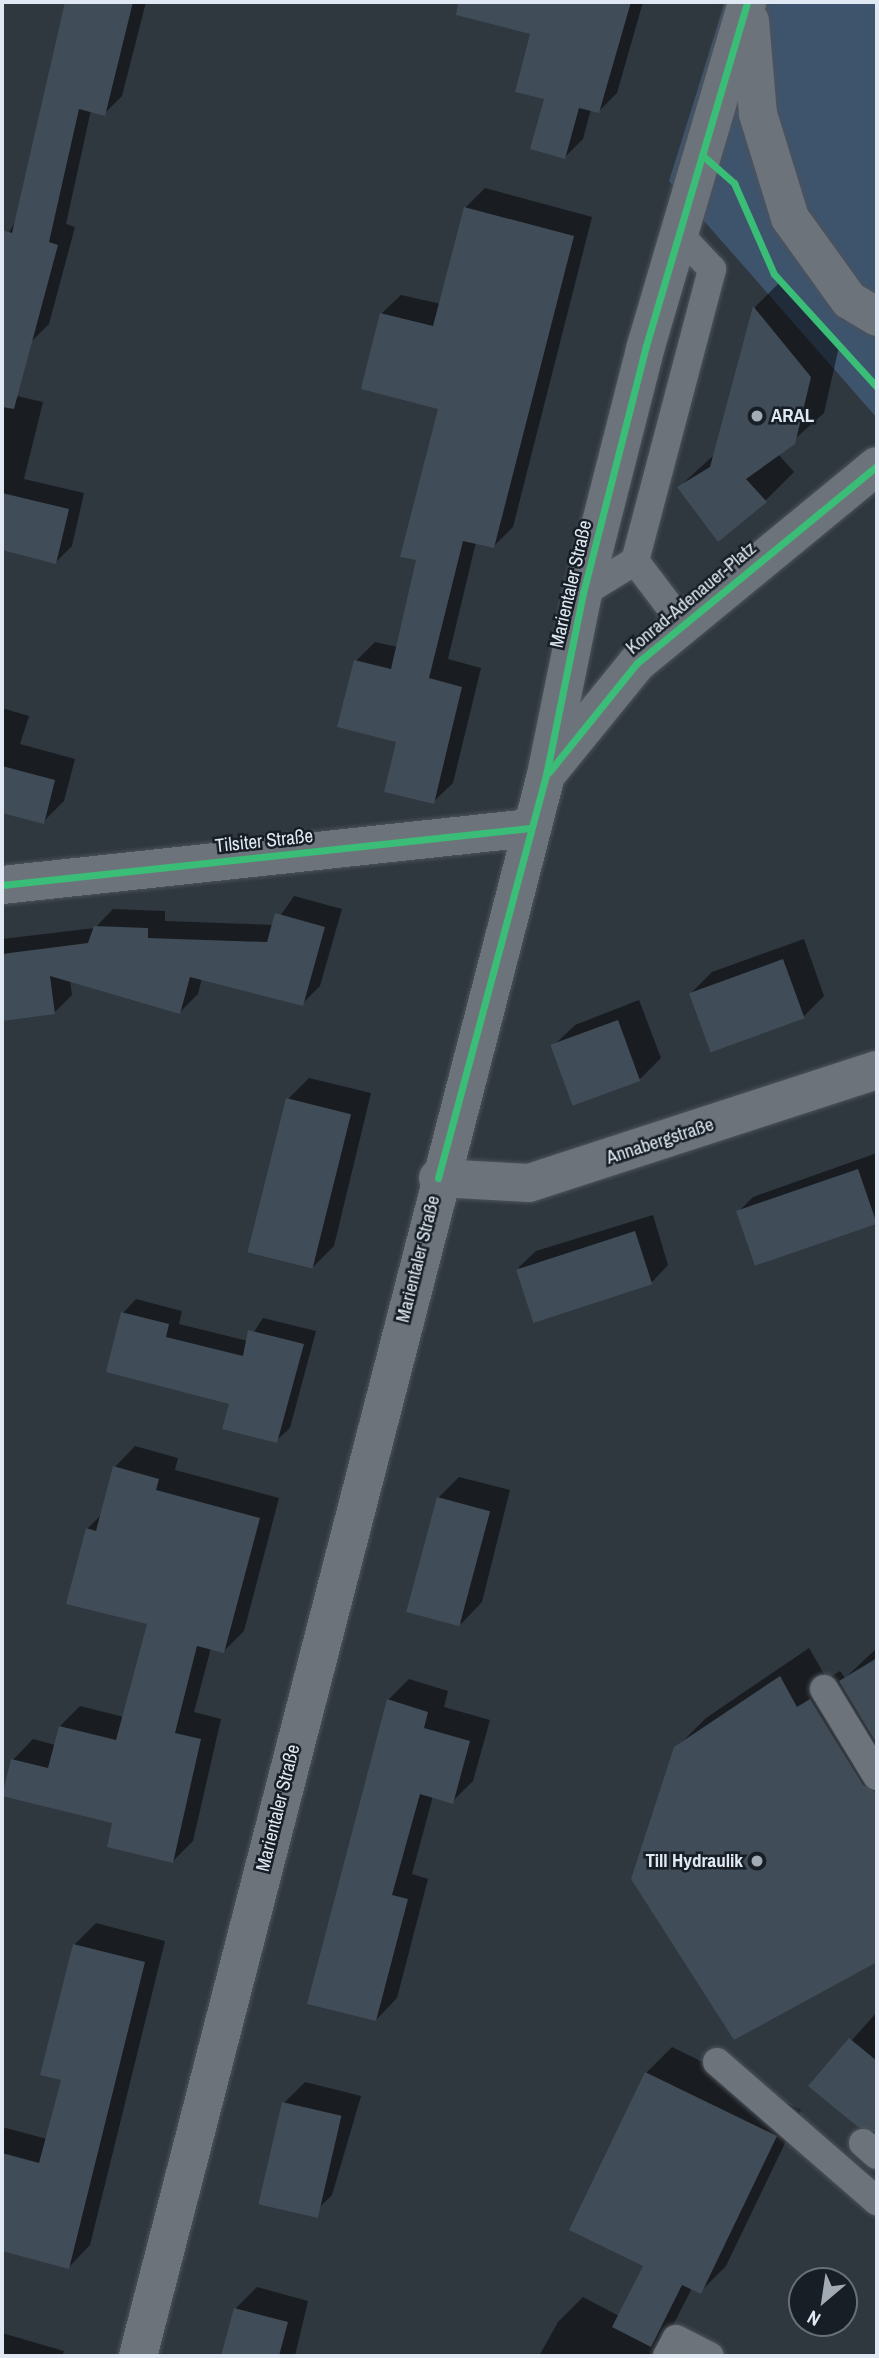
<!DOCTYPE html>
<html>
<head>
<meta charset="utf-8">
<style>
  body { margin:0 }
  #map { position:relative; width:879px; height:2358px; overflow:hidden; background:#2f373f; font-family:"Archivo Narrow",sans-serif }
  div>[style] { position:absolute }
  .green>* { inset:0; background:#3e546d }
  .shadow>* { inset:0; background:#0007 }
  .building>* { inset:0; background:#404c57; transform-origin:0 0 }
  .roads { filter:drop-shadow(0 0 2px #4d535b) drop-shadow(0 0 2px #4d535b) }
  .lane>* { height:28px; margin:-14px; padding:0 14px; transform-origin:14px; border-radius:14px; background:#6d737a }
  .street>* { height:38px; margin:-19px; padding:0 19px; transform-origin:19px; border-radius:19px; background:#6d737a }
  .secondary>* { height:38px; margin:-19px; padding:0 19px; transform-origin:19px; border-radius:19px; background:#6d737a }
  .cycleway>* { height:7px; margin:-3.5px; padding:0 3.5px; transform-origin:3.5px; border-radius:3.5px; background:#3abd76 }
  .dots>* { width:19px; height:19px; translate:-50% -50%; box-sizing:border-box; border:4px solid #171e25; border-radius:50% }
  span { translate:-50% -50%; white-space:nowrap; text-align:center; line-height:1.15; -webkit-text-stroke:5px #171e25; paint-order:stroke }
  .poi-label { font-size:19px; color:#e0e9f3; font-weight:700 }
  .left { translate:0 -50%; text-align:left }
  .right { translate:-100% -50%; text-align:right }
  .street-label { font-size:19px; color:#e0e9f3 }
  .frame { position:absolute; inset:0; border:4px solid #e0e9f3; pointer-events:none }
  .north { position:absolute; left:788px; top:2267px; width:70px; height:70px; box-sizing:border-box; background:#171e25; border:2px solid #676f77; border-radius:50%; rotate:209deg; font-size:19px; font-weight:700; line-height:28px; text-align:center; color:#e0e9f3 }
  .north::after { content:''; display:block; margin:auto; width:24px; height:32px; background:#a2abb4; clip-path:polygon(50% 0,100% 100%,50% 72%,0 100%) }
</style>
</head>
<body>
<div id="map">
  <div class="green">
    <div style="clip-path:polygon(725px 2px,877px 2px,877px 418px,669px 181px)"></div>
  </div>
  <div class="shadow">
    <div style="clip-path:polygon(68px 2px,146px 2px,122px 96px,104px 114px,91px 110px,66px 224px,75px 227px,49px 324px,31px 342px,2px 334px,2px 245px,16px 220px)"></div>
    <div style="clip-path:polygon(507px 2px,643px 2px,617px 93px,599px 111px,591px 109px,583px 139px,565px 157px,532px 33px,501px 25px)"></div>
    <div style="clip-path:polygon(485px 188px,592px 217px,513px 527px,494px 546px,476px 542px,448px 659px,481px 668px,453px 783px,433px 802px,356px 661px,375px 642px,398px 647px,418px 559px,440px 407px,381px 314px,401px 295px,441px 304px,466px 207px)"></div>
    <div style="clip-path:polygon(783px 279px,839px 347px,824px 413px,778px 454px,794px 472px,765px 501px,679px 487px,715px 454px,755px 307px)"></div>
    <div style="clip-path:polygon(8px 394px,43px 402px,24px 479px,84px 493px,72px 546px,56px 562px,2px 548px,2px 401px)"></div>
    <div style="clip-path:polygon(2px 708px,29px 716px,20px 744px,75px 759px,64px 801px,43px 822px,2px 812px)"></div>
    <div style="clip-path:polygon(294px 896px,342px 909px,320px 986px,302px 1004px,202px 978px,198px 994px,180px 1012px,70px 980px,72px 995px,54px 1013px,2px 1019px,2px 939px,95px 928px,113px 909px,165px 911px,165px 921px,274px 925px)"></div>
    <div style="clip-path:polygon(804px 939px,824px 996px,803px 1017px,691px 993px,712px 972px)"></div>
    <div style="clip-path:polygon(639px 1000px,661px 1058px,640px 1079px,576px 1103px,553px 1046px,575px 1025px)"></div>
    <div style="clip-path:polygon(309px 1078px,371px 1093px,334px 1246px,312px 1268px,288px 1099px)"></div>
    <div style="clip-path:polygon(877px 1153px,877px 1222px,757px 1265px,738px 1212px,753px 1197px)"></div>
    <div style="clip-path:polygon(653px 1215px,668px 1265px,651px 1283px,518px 1268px,536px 1251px)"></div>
    <div style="clip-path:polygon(136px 1299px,182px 1311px,179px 1324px,248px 1341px,263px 1318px,316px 1331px,290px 1428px,276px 1441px,123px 1313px)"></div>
    <div style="clip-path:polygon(135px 1446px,178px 1458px,175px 1470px,279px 1498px,244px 1631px,224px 1651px,211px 1648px,194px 1712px,221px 1719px,193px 1841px,173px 1861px,13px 1760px,33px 1739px,55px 1745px,60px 1726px,80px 1706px,124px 1717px,149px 1623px,87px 1529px,102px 1514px,115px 1467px)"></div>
    <div style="clip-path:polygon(459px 1477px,510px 1490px,482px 1602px,461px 1624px,438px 1498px)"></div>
    <div style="clip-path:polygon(809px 1648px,827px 1679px,840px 1671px,845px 1678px,877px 1648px,877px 1960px,734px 2038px,676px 1748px,706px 1718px)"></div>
    <div style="clip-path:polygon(409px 1679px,448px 1691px,444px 1707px,490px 1720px,473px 1781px,452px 1802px,433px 1796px,412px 1874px,428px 1879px,397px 1998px,376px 2020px,388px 1700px)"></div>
    <div style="clip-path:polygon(96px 1923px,165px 1941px,90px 2245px,69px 2267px,2px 2249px,2px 2127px,47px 2139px,63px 2079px,75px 1944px)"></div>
    <div style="clip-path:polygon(877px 2012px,877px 2132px,811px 2086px)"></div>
    <div style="clip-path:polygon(672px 2047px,801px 2110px,726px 2266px,700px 2292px,692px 2288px,663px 2345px,684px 2356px,539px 2356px,558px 2322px,583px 2297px,619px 2316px,645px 2265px,646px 2073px)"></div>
    <div style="clip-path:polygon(305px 2082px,361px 2096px,332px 2195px,311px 2216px,284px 2103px)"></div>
    <div style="clip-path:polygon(257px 2287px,308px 2301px,295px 2356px,224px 2356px,236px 2308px)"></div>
    <div style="clip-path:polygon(2px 2333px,64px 2351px,62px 2356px,2px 2356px)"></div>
  </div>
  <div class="building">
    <div style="clip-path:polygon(65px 2px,133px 2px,105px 116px,79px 109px,49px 242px,58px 245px,14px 409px,2px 407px,2px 230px,12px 233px)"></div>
    <div style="clip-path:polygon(458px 2px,631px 2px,599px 113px,579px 108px,565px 159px,530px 149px,544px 99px,515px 92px,530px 34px,456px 15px)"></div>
    <div style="clip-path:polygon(464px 207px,574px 236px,494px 548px,463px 541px,429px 678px,462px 687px,434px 804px,384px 792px,396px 742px,337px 727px,354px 660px,391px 669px,416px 560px,400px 557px,438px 409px,361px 389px,369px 356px,380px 313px,433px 326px)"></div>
    <div style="clip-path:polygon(753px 306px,811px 377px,795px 444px,746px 479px,767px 502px,718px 542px,677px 487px,710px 467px)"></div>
    <div style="clip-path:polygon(2px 493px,69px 509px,56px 564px,2px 550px)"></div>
    <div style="clip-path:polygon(2px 766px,55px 780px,44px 824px,2px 813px)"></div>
    <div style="clip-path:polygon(275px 913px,325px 927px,303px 1006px,190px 977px,180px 1014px,50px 976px,55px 1014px,2px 1021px,2px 954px,88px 943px,94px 926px,148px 928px,148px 938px,267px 942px)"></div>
    <div style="left:783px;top:959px;width:63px;height:100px;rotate:70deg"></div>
    <div style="left:618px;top:1020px;width:65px;height:72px;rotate:70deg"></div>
    <div style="left:286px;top:1098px;width:67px;height:159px;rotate:14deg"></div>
    <div style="left:858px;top:1169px;width:58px;height:129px;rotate:71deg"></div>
    <div style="left:635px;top:1231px;width:56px;height:125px;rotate:72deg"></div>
    <div style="clip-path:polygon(121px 1312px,169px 1324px,166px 1337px,243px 1356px,248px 1330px,304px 1344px,277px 1443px,222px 1429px,229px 1404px,106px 1372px)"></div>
    <div style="clip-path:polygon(113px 1466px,159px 1479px,156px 1490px,260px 1518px,224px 1653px,197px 1646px,175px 1733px,201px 1739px,173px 1863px,107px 1847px,112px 1823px,2px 1796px,11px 1759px,48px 1768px,59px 1726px,116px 1740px,147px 1624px,66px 1604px,86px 1528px,96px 1531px)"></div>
    <div style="left:437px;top:1497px;width:55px;height:119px;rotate:15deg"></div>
    <div style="clip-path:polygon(877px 1658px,877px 1744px,839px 1681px)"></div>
    <div style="clip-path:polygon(780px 1676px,797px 1707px,810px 1699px,863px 1785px,877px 1793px,877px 1962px,734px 2040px,631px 1879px,674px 1747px)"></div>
    <div style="clip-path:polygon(387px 1699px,428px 1712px,424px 1728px,470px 1741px,453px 1804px,420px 1794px,392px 1895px,408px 1899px,376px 2021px,307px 2004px)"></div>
    <div style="clip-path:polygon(73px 1944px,145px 1962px,69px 2269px,2px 2251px,2px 2153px,39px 2163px,61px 2080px,40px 2075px)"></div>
    <div style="clip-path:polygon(849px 2038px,877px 2061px,877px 2133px,858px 2127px,808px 2086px)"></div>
    <div style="clip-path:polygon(645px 2072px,777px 2136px,701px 2294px,682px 2285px,651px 2347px,612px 2327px,643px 2266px,569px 2230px)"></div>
    <div style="left:282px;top:2102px;width:61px;height:105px;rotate:13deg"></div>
    <div style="clip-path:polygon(234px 2308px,288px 2322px,279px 2356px,221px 2356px)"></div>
  </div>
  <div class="roads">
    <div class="lane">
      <div style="left:635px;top:561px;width:78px;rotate:52.8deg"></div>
      <div style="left:583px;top:593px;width:61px;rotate:-31.6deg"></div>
      <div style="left:635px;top:561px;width:302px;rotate:-75.2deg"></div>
      <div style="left:712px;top:269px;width:50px;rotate:-133.4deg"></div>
      <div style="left:824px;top:1689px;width:102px;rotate:58.7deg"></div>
      <div style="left:717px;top:2062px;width:212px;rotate:41deg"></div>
      <div style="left:863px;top:2143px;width:18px;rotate:41deg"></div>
      <div style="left:667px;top:2356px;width:19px;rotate:-62deg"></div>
      <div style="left:676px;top:2339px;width:38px;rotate:27deg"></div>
    </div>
    <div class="street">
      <div style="left:2px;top:885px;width:531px;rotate:-6.16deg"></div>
      <div style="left:438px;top:1178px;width:91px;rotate:3.1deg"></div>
      <div style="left:529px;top:1183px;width:366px;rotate:-18deg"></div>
    </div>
    <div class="secondary">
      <div style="left:750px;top:21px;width:93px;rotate:85.1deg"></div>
      <div style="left:758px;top:114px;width:109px;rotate:72.9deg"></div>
      <div style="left:790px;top:218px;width:101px;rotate:54.3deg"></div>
      <div style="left:849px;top:300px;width:33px;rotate:31deg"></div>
      <div style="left:550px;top:770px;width:138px;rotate:-50.9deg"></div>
      <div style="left:637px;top:663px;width:310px;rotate:-39.4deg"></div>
      <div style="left:138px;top:2356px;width:1633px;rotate:-75.53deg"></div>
      <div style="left:546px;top:775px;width:186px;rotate:-78.5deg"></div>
      <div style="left:583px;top:593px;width:255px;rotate:-75.7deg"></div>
      <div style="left:646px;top:346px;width:359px;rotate:-73.6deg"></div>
    </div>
  </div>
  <div class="cycleway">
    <div style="left:702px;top:155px;width:43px;rotate:41.2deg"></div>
    <div style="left:734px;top:183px;width:99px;rotate:66.3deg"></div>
    <div style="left:774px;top:274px;width:153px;rotate:47.7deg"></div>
    <div style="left:549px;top:772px;width:140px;rotate:-51.1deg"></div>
    <div style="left:637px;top:663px;width:310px;rotate:-39.4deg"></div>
    <div style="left:2px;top:885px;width:531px;rotate:-6.16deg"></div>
    <div style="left:438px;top:1178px;width:417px;rotate:-75deg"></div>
    <div style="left:546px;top:775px;width:186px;rotate:-78.5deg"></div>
    <div style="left:583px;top:593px;width:255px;rotate:-75.7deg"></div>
    <div style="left:646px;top:346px;width:359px;rotate:-73.6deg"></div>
  </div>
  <div class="dots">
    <div style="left:757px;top:416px;background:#a2abb4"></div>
    <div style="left:757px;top:1861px;background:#a2abb4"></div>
  </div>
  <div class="poi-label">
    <span class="left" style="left:771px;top:416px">ARAL</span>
    <span class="right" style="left:743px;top:1861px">Till Hydraulik</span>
  </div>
  <div class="street-label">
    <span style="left:571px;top:584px;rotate:-77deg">Marientaler Straße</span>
    <span style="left:691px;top:598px;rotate:-40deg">Konrad-Adenauer-Platz</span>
    <span style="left:264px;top:841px;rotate:-6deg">Tilsiter Straße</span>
    <span style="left:660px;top:1141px;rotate:-18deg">Annabergstraße</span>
    <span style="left:418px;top:1259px;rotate:-76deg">Marientaler Straße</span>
    <span style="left:278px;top:1808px;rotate:-76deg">Marientaler Straße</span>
  </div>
  <div class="frame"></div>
  <div class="north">N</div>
</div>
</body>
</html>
